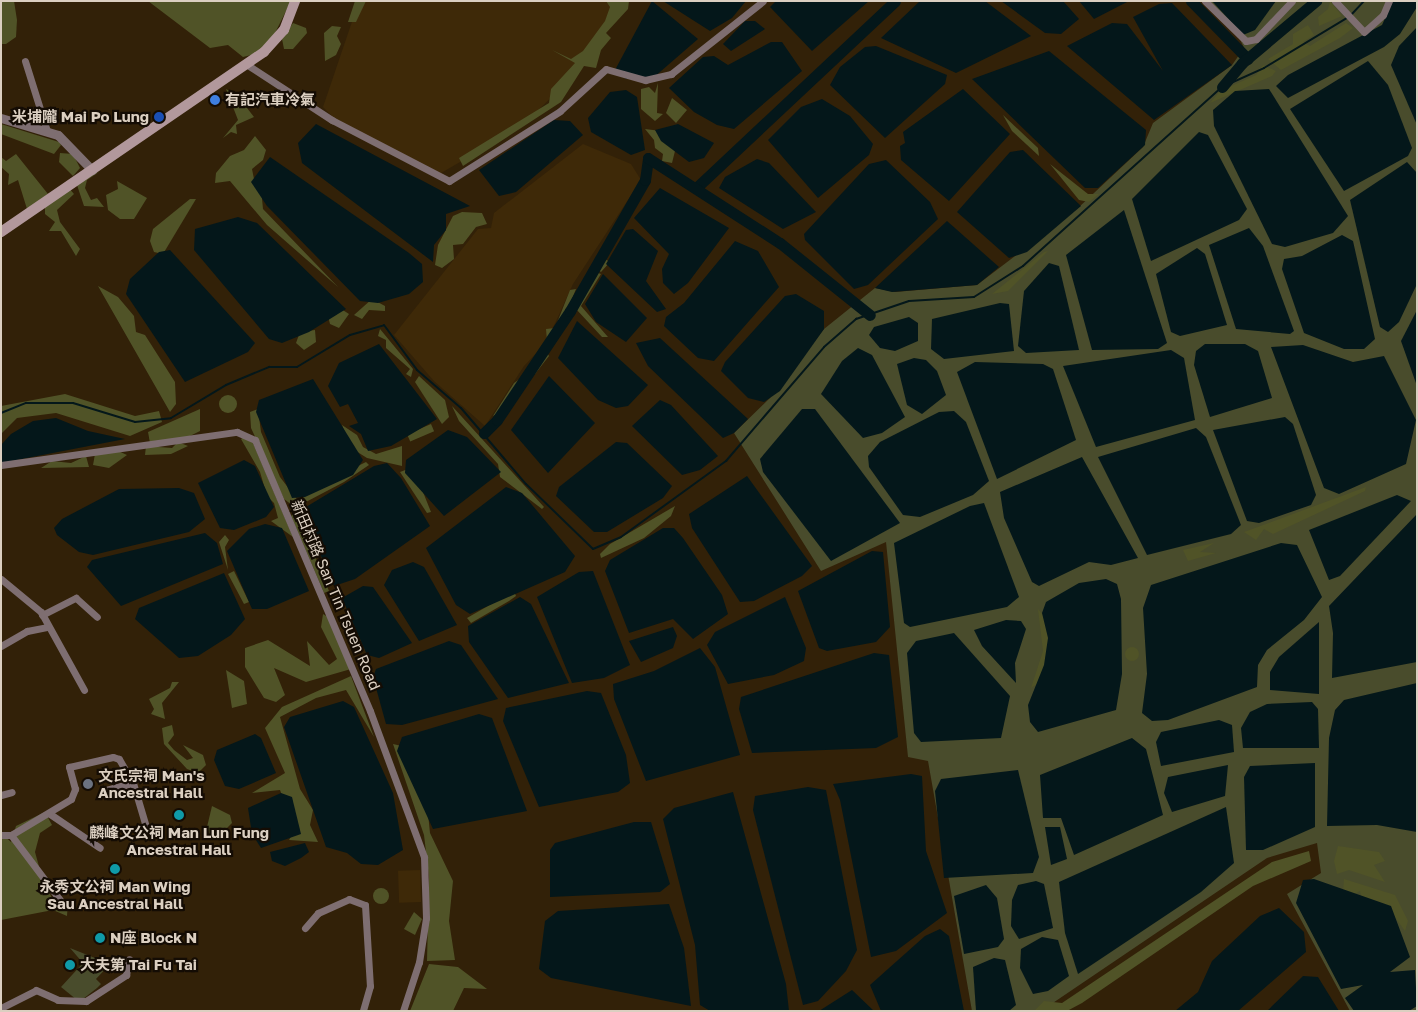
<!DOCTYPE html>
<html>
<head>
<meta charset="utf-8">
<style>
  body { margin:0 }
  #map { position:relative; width:1418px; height:1012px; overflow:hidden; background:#322108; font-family:"Golos Text","Noto Sans SC",sans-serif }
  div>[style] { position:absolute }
  .built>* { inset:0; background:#3e2908; transform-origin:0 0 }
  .green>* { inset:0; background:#494c2c }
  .forest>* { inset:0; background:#505327; transform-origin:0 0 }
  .round { border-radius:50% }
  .water>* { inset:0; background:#04171a }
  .stream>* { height:2px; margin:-1px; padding:0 1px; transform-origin:1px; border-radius:1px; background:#04171a }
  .river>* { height:11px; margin:-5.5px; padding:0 5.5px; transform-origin:5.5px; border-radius:5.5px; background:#04171a }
  .minor>* { height:7px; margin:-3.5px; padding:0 3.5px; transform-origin:3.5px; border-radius:3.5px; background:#7e6e71 }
  .tertiary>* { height:9px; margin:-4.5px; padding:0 4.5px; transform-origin:4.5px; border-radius:4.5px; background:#7e6e71 }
  .secondary>* { height:10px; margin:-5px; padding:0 5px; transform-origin:5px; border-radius:5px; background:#b2989c }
  .dots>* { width:14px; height:14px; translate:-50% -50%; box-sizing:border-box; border:2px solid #140c04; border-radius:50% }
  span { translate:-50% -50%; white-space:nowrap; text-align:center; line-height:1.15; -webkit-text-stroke:4.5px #140c04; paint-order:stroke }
  .poi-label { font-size:15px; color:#dbcfc1; font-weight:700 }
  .left { translate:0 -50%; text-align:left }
  .right { translate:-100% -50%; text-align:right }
  .street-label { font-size:15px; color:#dbcfc1 }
  .frame { position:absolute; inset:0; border:2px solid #dbcfc1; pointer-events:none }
</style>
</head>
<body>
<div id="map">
  <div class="built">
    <div style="clip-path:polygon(359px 1px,618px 1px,566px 83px,521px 127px,441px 173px,336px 120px,323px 107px)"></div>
    <div style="clip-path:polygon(583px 144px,631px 164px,641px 180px,573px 284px,546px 343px,524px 366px,485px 426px,434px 381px,394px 335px,478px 229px,491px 228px,494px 213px)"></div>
    <div style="left:420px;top:870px;width:32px;height:22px;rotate:88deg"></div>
  </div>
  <div class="green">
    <div style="clip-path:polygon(1202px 1px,1417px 1px,1417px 1011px,1350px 1011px,1287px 894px,1321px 873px,1317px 843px,1267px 858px,1041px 1011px,972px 1011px,928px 761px,908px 757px,886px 542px,821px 571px,734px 433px,770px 398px,824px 329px,875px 288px,895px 292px,977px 285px,1078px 208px,1143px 147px,1153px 123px,1232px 65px,1244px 48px,1239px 37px)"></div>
    <div style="clip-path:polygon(70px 948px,110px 964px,96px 979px,101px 984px,97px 988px,83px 999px,77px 1000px,61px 987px,83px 963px)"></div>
  </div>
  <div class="forest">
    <div style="clip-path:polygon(1px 1px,14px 1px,17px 20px,16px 37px,6px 44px,1px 44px)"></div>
    <div style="clip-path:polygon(148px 1px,291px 1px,272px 39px,255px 54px,243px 57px,228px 45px,210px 48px)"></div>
    <div style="clip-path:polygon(355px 1px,366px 1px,356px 22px,348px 22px)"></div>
    <div style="clip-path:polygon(606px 1px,629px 1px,628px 9px,606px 33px,611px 38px,601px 50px,596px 68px,584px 66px,561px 102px,463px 166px,459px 158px,549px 103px,551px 89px,575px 63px,552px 50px,571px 59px,583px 51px,605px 21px,610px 7px)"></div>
    <div style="clip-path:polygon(1330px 1px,1342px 16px,1319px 26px,1318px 17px,1328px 9px)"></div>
    <div style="clip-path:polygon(293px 23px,306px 28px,307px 33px,293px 49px,284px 49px,282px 39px)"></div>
    <div style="clip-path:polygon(1346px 23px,1353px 28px,1340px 38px,1281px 70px,1268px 59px,1293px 44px,1293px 34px,1308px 25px,1314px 35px,1303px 42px,1310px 46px)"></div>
    <div style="clip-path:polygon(332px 26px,341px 27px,337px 36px,341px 44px,336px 55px,325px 61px,324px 33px)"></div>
    <div style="clip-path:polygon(1263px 65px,1276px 71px,1272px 76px,1210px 103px,1220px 91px,1256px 75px)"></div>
    <div style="clip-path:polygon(658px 83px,657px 113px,663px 114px,655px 121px,641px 109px,641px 89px,649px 87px,655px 93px)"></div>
    <div style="clip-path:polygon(226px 89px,237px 95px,254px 117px,236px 125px,237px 134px,231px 132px,223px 138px,238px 120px)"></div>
    <div style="clip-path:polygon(672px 98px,687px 110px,676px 123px,666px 113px)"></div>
    <div style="clip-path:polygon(1003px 115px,1038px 148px,1039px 156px,1012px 131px)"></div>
    <div style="clip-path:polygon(1px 124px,59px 142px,61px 145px,54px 154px,1px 134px)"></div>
    <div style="clip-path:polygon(645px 129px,669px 132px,676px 147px,672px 163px,662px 161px,663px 154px,655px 148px,654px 140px)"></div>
    <div style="clip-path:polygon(255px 136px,266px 150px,263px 160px,252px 169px,255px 184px,261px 188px,263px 209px,338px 287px,267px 225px,230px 181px,215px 183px,216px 173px,230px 156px,244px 150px)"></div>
    <div style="clip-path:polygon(60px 153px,73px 154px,80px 168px,73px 176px,59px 162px)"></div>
    <div style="clip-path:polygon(16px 154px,48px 194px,27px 209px,18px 180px,8px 185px,9px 174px,1px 167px,1px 157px,6px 161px)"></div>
    <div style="clip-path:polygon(1050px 164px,1088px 194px,1099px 194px,1089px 202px,1079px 200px)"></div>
    <div style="clip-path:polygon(99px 172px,87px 180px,85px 188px,91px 200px,97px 198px,104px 207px,84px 206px,76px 182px)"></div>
    <div style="clip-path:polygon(117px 181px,147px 198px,134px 219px,120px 219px,108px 210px,106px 195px,118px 189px)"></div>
    <div style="clip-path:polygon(68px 187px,74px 194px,57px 210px,60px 222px,80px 249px,76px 256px,61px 231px,49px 231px,55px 222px,45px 214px,45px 203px)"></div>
    <div style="clip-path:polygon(190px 199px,196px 199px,163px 254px,154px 252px,150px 241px,153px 229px)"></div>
    <div style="clip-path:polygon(462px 212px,482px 213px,487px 224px,476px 227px,463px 244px,453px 245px,454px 259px,442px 268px,435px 265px,438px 245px,453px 216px)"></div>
    <div style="clip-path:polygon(604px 247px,610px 248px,605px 259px,610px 262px,601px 272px,592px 265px)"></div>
    <div style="clip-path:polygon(1048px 251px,1008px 291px,992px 294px,1044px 252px)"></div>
    <div style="clip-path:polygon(590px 270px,601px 274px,581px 306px,608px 337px,602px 337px,576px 309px)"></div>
    <div style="clip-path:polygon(98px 286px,118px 297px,134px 316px,136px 332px,145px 335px,175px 382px,176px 404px,170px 412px)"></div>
    <div style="clip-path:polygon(576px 289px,555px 341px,547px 341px,546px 329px,555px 328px,570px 290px)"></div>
    <div style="clip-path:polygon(372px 299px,385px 306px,385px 311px,369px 310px,362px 319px,354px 315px)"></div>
    <div style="clip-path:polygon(338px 307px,349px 314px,339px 328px,330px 324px,328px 316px)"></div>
    <div style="clip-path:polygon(380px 329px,413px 369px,411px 377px,406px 374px,410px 369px,386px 348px,386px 340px,378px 336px)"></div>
    <div style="clip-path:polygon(315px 330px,316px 342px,304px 350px,296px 343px,300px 332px)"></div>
    <div style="clip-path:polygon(544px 348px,549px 356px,535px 374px,523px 374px)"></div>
    <div style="clip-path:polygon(419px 376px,445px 400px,449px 417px,442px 424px,415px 382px)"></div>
    <div style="clip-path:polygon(524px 376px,500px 412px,493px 416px,514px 383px)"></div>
    <div style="clip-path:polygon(65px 394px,135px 416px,159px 411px,162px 422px,130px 436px,56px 413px,17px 418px,1px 434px,1px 406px)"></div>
    <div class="round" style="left:219px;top:395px;width:18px;height:18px"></div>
    <div style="clip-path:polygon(452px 406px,544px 507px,542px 509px,500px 477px,498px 464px,459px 421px)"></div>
    <div style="clip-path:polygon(200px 409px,200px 431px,184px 439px,150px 443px,148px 432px)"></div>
    <div style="clip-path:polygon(258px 409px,261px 432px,280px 477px,299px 502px,296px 508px,284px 499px,251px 428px,250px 412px)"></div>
    <div style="left:431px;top:424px;width:8px;height:26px;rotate:67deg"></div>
    <div style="clip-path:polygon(342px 425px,357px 435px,363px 447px,376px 454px,402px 446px,402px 466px,367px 458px,351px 448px)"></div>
    <div style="clip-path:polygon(244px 437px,253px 443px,293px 537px,271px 521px,278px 518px,274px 503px,267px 496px,260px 472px,241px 439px)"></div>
    <div style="clip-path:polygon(178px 442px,188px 446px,171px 454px,145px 455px,146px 446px,172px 448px)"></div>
    <div style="clip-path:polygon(116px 450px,127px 455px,109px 468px,93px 465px,95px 454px)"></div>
    <div style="clip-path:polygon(86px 456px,89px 467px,41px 468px,52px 461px,71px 463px)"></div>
    <div style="clip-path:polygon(366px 462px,369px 465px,344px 482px,304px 503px,302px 493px)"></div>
    <div style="clip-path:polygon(408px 469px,421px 487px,431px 512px,427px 513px,400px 472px)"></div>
    <div style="clip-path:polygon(1366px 487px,1365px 491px,1273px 534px,1264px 529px,1256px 540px,1244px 532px)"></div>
    <div style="clip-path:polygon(675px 506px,671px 516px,644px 538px,601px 558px,600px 554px,610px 544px)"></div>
    <div style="clip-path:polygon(297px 511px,329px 591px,324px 593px,291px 516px)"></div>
    <div style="clip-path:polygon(225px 535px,229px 540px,225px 547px,228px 570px,219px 542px)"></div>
    <div style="clip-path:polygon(1214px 543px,1200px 552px,1216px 553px,1188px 561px,1183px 550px)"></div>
    <div style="clip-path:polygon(234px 571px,249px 602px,244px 604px,228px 574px)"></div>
    <div style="clip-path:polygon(514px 591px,516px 596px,509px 601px,471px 623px,467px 618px)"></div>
    <div style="clip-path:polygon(1038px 609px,1049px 622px,1051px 641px,1040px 682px,1031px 688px,1043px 651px)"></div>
    <div style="clip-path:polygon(323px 614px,328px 617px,351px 669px,306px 682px,274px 668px,285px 695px,276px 702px,264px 698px,245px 667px,245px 648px,268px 640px,310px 666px,307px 641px,329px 665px,337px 659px,321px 627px)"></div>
    <div class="round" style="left:1125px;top:647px;width:14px;height:14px"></div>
    <div style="clip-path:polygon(226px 670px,244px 681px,247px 704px,232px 708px)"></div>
    <div style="clip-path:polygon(351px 676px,374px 737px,346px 690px,316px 698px,280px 717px,300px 789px,313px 810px,310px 825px,318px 842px,289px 840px,295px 830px,280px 790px,252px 793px,285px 773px,265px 728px,282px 707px)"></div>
    <div style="clip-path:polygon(172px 682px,179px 682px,162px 703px,165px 719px,151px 714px,154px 709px,149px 699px,170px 688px)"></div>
    <div style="clip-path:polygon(172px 725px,174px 735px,168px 743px,174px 750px,187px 760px,193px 758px,183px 745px,203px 755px,206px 765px,198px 773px,187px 769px,164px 744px,162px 728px)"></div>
    <div style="clip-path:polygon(393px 744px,406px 747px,426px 793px,430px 833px,453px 881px,449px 921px,455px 960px,427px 961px,429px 877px,424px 835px)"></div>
    <div style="clip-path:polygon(212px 806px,230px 815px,232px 823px,221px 834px,210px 836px,207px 827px)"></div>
    <div style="clip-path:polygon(45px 812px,52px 825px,40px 833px,35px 852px,45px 888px,59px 888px,49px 892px,54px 902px,68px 901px,67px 916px,53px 910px,1px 920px,1px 833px,11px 842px,16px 826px)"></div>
    <div style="clip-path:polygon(1338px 846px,1379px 852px,1385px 861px,1374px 865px,1385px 882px,1349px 870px,1337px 874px,1334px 861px)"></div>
    <div style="clip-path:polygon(1309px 851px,1311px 861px,1253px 886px,1082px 1003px,1067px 1011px,1034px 1011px,1044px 1001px,1062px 1003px,1272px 862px)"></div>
    <div style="clip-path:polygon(1344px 879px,1395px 895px,1408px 921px,1405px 931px,1386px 905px,1361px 896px,1360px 891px,1353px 895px,1343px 891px)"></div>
    <div class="round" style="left:373px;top:888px;width:16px;height:16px"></div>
    <div style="clip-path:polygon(414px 912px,422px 919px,415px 935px,404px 929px)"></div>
    <div style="clip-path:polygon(429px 964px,458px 967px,487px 989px,464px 988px,453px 1011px,410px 1011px)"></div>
  </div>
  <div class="water">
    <div style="clip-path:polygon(652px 1px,698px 39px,653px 78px,626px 79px,615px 70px)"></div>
    <div style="clip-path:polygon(663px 1px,746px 1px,732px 18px,710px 31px)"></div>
    <div style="clip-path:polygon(776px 1px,869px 1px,812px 51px,770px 7px)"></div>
    <div style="clip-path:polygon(920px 1px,985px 1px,1031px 36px,956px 73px,881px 38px)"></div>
    <div style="clip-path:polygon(1001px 1px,1063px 1px,1079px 19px,1061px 34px,1045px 33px)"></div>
    <div style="clip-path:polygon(1079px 1px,1129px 1px,1094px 19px)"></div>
    <div style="clip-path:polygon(1212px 1px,1276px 1px,1255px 30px,1243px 35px)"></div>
    <div style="clip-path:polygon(1393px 1px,1417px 1px,1417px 7px,1400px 34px,1384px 47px,1288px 98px,1276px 86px,1288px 75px,1382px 25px)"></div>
    <div style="clip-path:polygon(1172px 3px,1232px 65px,1154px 120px,1067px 46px,1112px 23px,1127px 24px,1163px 71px,1133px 17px,1159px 4px)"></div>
    <div style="clip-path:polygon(745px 21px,755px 21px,765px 29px,731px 51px,723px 44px)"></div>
    <div style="clip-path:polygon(1417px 27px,1417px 125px,1391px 65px,1399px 46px)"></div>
    <div style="clip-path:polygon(771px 42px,782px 42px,802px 71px,734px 129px,717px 125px,694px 112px,669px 88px,703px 57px,714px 56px,728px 65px)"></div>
    <div style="clip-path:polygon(876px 46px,947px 75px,945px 84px,885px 138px,830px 85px,840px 67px,865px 47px)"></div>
    <div style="clip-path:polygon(1049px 51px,1146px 130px,1145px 145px,1098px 188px,1085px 188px,972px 79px)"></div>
    <div style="clip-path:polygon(1368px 61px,1388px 85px,1412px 148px,1408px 156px,1344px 191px,1290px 109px)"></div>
    <div style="clip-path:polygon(963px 89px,1010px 134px,949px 201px,901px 160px,900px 146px,905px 143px,903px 132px)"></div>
    <div style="clip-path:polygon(1269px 89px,1348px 216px,1333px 233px,1285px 247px,1272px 244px,1214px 126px,1213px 110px,1235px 91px)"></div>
    <div style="clip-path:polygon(626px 90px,637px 97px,645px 150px,631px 155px,591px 132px,588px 118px,610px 92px)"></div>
    <div style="clip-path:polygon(822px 99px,850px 116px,873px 144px,869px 155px,818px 198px,768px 140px,801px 107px)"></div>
    <div style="clip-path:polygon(554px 120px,570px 121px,583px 135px,516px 192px,499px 196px,479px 170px)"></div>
    <div style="clip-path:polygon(316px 124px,470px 206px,446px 214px,446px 230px,434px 245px,433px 262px,302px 163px,298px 143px)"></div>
    <div style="clip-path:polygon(678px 124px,714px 143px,704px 158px,689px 162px,661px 141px,655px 130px)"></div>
    <div style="clip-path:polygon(1199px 132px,1208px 135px,1247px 209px,1239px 220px,1151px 261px,1132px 199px)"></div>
    <div style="clip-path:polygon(1023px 150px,1081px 206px,1027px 252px,1009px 258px,957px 212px,1010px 152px)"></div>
    <div style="clip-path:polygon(270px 157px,409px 253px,422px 264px,423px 282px,409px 294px,378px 303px,360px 301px,267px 206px,251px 182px)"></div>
    <div style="clip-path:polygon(757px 159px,769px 163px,816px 212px,783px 229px,719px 188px,725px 177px)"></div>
    <div style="clip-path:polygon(886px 160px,930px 202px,938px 219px,868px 285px,854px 289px,805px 240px,804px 234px,869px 164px)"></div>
    <div style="clip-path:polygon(1407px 162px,1417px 173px,1417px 284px,1399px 322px,1388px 332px,1380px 327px,1350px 200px)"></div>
    <div style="clip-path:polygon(660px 188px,729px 228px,688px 283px,674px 294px,663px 283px,662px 269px,669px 254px,634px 218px)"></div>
    <div style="clip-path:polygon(1124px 210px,1167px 343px,1158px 349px,1092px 350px,1066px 255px)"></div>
    <div style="clip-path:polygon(238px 217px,257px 223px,346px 309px,309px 332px,282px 343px,269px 339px,194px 250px,195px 229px)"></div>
    <div style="clip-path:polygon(947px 221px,999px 267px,977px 285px,892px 292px,875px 288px)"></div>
    <div style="clip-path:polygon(1249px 228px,1263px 246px,1294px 331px,1290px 334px,1236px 329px,1209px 245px)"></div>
    <div style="clip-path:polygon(633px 229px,658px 251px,646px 281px,666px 309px,657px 312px,606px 264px,626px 230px)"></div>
    <div style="clip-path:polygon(1342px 235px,1353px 241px,1375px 339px,1364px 349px,1344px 349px,1304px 333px,1282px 269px,1284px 259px,1302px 256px)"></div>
    <div style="clip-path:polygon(735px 241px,758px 251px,779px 287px,714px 361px,698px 358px,664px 326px,666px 317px,684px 303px)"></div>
    <div style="clip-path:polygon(1197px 248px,1205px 254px,1227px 325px,1180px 336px,1171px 332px,1156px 274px)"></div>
    <div style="clip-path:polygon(170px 250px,255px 343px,248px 352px,185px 382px,126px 294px,130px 279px,159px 252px)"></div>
    <div style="clip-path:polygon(1049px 263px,1059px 266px,1079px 350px,1026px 353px,1018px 346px,1024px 291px)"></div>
    <div style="clip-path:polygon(603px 274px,647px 318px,626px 342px,596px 322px,585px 304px)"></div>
    <div style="clip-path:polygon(796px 294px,824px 311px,824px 329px,780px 391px,764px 402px,748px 398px,721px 371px,725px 362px,785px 296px)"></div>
    <div style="clip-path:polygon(1000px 303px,1009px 304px,1014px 351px,944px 359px,931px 349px,932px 319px)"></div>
    <div style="clip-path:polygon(1417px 310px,1417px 386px,1401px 341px)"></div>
    <div style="clip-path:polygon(909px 317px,918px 323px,918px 341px,895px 351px,880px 348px,869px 335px,874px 327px)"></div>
    <div style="clip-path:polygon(577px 321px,648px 385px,628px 406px,616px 408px,598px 400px,558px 358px)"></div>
    <div style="clip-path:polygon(660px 338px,748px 419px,734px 433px,723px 438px,648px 366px,636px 343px)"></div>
    <div style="clip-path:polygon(379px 344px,437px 419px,391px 446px,368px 451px,361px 434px,349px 426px,358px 423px,348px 404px,340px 407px,328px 386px,339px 363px)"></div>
    <div style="clip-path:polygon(1205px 344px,1245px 344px,1258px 351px,1272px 398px,1210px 417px,1194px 365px,1196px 351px)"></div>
    <div style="clip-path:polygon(1303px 345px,1353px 362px,1384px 356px,1416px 420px,1406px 464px,1339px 494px,1324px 488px,1271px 347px)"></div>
    <div style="clip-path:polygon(858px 348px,872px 355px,905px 417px,882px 433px,863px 438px,821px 394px,842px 361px)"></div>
    <div style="clip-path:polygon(1171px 350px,1184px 358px,1195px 420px,1096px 447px,1063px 366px)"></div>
    <div style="clip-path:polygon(914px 358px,926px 360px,937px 371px,946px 395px,922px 414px,907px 405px,897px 364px)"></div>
    <div style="clip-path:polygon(975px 362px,1043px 364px,1053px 369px,1076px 440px,997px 479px,957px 372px)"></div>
    <div style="clip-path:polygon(549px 376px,595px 423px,548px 473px,511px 430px)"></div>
    <div style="clip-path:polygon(313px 379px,363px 460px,353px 475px,305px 497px,292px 498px,256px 412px,259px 400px)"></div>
    <div style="clip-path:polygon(660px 400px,671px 405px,718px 456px,700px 470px,682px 475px,632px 426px)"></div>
    <div style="clip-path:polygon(802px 409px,815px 409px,900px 523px,831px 561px,763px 472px,760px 459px)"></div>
    <div style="clip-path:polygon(954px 411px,966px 422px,989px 481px,973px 495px,920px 517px,903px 515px,869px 467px,868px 456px,880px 442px,939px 412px)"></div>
    <div style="clip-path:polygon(1285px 417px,1293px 424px,1316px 495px,1311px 505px,1259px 523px,1247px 521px,1213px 430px)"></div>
    <div style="clip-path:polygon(56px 418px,88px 431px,125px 439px,1px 463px,1px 445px,11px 434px,33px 421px)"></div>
    <div style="clip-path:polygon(1196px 428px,1206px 437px,1241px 525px,1231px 534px,1147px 555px,1098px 457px)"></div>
    <div style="clip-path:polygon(448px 430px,467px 437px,501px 472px,444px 516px,405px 473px,406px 460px)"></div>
    <div style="clip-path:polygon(616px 442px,627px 443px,672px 486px,663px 498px,607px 532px,594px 532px,556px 496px,559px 487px)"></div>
    <div style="clip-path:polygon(1082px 457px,1138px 558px,1111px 565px,1089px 562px,1039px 586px,1032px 582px,1004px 518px,1000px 492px)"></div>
    <div style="clip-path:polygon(244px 460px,255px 466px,274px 507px,266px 517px,234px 530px,220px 528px,198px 483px)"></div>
    <div style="clip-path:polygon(387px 463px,401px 478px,430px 526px,355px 579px,334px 586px,301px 510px,374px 466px)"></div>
    <div style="clip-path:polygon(747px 476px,812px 566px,802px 576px,754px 601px,740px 602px,692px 528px,689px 514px)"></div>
    <div style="clip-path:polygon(506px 487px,522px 493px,575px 556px,565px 572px,470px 614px,456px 605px,426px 548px)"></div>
    <div style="clip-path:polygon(179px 488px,194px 493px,205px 519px,189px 532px,93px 555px,79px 552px,57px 535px,54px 528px,62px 519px,119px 489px)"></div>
    <div style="clip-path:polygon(1397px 495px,1411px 501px,1340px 576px,1329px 580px,1309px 530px)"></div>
    <div style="clip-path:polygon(984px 503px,1019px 597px,1007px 607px,910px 627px,904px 623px,894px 543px,970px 506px)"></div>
    <div style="clip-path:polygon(1417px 514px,1417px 662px,1332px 678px,1333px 633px,1329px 606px)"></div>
    <div style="clip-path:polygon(265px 524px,282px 528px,309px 591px,267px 609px,252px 609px,227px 551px,249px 529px)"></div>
    <div style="clip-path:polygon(663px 528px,674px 528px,683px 538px,722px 595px,728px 614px,693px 639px,673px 619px,629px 633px,605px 571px,610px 560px)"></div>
    <div style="clip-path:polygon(205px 533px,217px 543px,223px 564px,121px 606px,87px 567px,92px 560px)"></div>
    <div style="clip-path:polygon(1281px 543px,1297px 545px,1322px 597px,1304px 620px,1267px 650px,1258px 665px,1257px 687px,1168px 720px,1152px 721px,1142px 713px,1147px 674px,1143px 608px,1151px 585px)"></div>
    <div style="clip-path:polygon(872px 551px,883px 552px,890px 627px,876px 642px,827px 651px,819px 648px,798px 591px)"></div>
    <div style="clip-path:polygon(413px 562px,424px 567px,457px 625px,419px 641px,384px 585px,392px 570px)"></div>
    <div style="clip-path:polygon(593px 571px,630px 665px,604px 678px,572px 683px,537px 597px,579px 572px)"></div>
    <div style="clip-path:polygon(224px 573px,245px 619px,231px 635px,198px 656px,179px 658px,135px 619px,139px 608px)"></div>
    <div style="clip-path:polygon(1106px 579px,1117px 584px,1121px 599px,1122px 674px,1116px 710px,1038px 732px,1030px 722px,1028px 705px,1044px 665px,1048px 638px,1042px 613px,1046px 602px,1079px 583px)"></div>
    <div style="clip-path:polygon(363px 586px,373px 587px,412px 643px,379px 658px,367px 655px,342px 598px)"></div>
    <div style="clip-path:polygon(520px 597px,531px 604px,569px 683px,508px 698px,469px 642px,468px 626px)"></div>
    <div style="clip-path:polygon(785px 597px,806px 648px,804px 661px,774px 675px,728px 684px,707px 645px,715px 632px)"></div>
    <div style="clip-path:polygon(1006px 620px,1021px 621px,1026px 629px,1015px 663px,1016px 683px,982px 646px,974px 630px)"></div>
    <div style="clip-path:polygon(1319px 622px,1319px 694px,1270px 690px,1270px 672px,1279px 657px)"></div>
    <div style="clip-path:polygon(673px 627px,677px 636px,673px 648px,641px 662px,629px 641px)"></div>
    <div style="clip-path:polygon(954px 633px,1010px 696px,1001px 738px,921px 742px,914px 733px,907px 653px,916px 641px)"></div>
    <div style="clip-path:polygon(449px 641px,461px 645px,498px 699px,402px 725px,386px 724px,373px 677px,376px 669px)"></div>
    <div style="clip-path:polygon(700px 648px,715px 667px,740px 755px,646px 781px,614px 699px,613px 684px,654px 671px)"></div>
    <div style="clip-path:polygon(874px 653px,889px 655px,898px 737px,876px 748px,752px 753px,739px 709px,741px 697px)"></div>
    <div style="clip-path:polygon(1417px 683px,1417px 832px,1377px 825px,1327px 826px,1329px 738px,1335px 710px,1344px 700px)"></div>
    <div style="clip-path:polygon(587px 691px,601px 693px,626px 755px,630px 783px,618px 792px,539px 807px,503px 721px,506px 708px)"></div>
    <div style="clip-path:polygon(343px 701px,354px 707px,393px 793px,403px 850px,378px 865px,361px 864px,347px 853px,326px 847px,284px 727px,290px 717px)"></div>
    <div style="clip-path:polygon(1312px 702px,1318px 709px,1319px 748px,1243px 748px,1241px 728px,1250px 712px,1267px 704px)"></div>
    <div style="clip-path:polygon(479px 714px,492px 718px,527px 811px,433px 829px,397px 751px,402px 737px)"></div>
    <div style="clip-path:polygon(1219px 720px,1232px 725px,1234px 752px,1161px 766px,1156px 742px,1161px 732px)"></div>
    <div style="clip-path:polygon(255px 734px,261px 738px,276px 773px,239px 789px,225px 786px,214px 760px,217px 750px)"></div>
    <div style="clip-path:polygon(1132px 738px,1146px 749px,1163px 815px,1074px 855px,1061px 818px,1043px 818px,1040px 775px)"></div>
    <div style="clip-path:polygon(1315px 763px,1315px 827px,1263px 850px,1246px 850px,1244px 777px,1250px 766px)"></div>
    <div style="clip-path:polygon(1228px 765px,1225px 796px,1172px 812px,1164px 793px,1168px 777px)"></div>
    <div style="clip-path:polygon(1018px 770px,1039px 857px,1033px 873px,944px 878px,935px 791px,941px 779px)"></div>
    <div style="clip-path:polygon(911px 774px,922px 776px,926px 851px,947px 913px,896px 951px,871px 957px,840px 800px,833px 784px)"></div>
    <div style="clip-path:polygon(808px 787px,826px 790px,857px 950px,846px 971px,818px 1001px,803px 1005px,753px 810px,755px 796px)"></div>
    <div style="clip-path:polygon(733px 792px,786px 984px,789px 1011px,710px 1011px,700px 1005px,695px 945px,663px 819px,674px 808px)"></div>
    <div style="clip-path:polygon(281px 793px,292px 797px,301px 834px,261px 848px,252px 834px,248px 808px)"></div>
    <div style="clip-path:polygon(1226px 807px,1234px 863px,1201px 892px,1078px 974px,1065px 933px,1059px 882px)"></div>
    <div style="clip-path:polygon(634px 822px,651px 822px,670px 884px,660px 892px,550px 897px,550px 850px,555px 843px)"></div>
    <div style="clip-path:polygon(1045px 827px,1060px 827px,1067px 859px,1051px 865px)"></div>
    <div style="clip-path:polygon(305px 843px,309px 852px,301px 858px,285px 866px,272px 861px,270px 852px)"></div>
    <div style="clip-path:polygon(1314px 879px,1391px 906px,1410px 957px,1390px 972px,1415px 970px,1417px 1006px,1409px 1011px,1354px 1011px,1345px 998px,1363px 985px,1341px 989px,1296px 903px,1303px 880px)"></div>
    <div style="clip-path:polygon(1036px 881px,1044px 884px,1053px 928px,1019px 939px,1011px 926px,1012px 900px,1018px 885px)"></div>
    <div style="clip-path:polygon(986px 885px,997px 898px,1004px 939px,998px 947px,964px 954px,954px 896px)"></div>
    <div style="clip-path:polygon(669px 904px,684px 948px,691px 1006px,551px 978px,539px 969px,545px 921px,558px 911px)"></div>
    <div style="clip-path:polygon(1279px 908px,1304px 932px,1306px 952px,1238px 1011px,1175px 1011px,1198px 992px,1212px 961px,1260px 916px)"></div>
    <div style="clip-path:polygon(940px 929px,949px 936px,964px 1011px,881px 1011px,870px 985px,925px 936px)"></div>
    <div style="clip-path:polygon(1042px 937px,1058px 940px,1069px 976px,1048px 991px,1033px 994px,1020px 968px,1021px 949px)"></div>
    <div style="clip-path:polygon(994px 958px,1005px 960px,1016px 1005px,1009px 1011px,976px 1011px,973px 967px)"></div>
    <div style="clip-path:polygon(1303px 976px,1318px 977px,1339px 1011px,1267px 1011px)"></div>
    <div style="clip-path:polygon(852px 990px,874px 1011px,819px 1011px)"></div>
  </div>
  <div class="stream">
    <div style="left:1351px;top:15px;width:19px;rotate:-47deg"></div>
    <div style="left:1px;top:413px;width:27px;rotate:-22deg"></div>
    <div style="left:26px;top:403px;width:47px"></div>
    <div style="left:73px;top:403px;width:65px;rotate:17deg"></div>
    <div style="left:135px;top:422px;width:36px;rotate:-6deg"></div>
    <div style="left:171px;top:418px;width:64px;rotate:-31deg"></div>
    <div style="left:226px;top:385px;width:47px;rotate:-22.7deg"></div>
    <div style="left:269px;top:367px;width:28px"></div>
    <div style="left:297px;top:367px;width:62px;rotate:-31.1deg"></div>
    <div style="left:350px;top:335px;width:35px;rotate:-16deg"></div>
    <div style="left:384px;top:325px;width:56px;rotate:53.7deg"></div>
    <div style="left:417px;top:370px;width:58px;rotate:40.8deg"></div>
    <div style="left:461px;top:408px;width:100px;rotate:49.5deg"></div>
    <div style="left:526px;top:484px;width:93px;rotate:44.1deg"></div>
    <div style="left:593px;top:549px;width:30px;rotate:-23deg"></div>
    <div style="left:621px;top:537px;width:130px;rotate:-35.9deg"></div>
    <div style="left:726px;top:461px;width:150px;rotate:-49.3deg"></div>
    <div style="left:824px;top:347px;width:43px;rotate:-41.2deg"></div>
    <div style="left:856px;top:319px;width:56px;rotate:-18.8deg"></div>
    <div style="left:909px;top:301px;width:65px;rotate:-3.5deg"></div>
    <div style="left:974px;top:297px;width:58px;rotate:-32.3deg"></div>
    <div style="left:1023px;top:266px;width:268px;rotate:-42deg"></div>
    <div style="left:1222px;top:87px;width:46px;rotate:-24.3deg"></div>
    <div style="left:1264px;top:68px;width:97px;rotate:-31.1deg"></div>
  </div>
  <div class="river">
    <div style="left:1191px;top:1px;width:81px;rotate:45.5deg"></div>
    <div style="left:1222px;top:87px;width:31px;rotate:-50deg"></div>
    <div style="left:1242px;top:63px;width:97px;rotate:-40deg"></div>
    <div style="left:696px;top:188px;width:273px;rotate:-43.2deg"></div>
    <div style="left:484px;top:433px;width:18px;rotate:-45deg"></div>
    <div style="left:497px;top:420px;width:131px;rotate:-56.2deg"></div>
    <div style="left:570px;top:311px;width:151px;rotate:-60.2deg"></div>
    <div style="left:645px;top:180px;width:22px;rotate:-82deg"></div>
    <div style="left:648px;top:158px;width:157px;rotate:32.8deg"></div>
    <div style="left:780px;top:243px;width:115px;rotate:38.7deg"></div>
  </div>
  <div class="minor">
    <div style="left:1205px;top:1px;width:57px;rotate:44.3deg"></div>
    <div style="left:1246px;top:41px;width:10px;rotate:-11deg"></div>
    <div style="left:1256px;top:39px;width:52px;rotate:-46.5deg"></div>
    <div style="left:1335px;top:1px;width:42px;rotate:46.9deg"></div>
    <div style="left:1364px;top:32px;width:25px;rotate:-42deg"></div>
    <div style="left:1383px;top:15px;width:15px;rotate:-67deg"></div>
    <div style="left:25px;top:61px;width:73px;rotate:72.6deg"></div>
    <div style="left:246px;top:64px;width:103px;rotate:33.1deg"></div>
    <div style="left:332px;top:120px;width:132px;rotate:27.5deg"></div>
    <div style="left:449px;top:181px;width:131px;rotate:-32.2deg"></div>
    <div style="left:560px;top:111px;width:62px;rotate:-42.4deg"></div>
    <div style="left:606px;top:69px;width:41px;rotate:15.8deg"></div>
    <div style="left:645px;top:80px;width:27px;rotate:-13deg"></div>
    <div style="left:671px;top:74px;width:117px;rotate:-38.4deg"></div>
    <div style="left:1px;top:465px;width:238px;rotate:-8deg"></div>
    <div style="left:237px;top:432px;width:20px;rotate:24deg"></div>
    <div style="left:255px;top:440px;width:294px;rotate:67deg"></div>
    <div style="left:370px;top:711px;width:156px;rotate:69.7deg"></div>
    <div style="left:424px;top:857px;width:61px;rotate:88.1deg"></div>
    <div style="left:426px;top:918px;width:45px;rotate:99deg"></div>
    <div style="left:419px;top:962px;width:52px;rotate:108.1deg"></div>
    <div style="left:1px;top:579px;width:52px;rotate:39.5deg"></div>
    <div style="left:41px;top:612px;width:89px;rotate:61.1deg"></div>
    <div style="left:42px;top:615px;width:38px;rotate:-27deg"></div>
    <div style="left:76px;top:598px;width:28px;rotate:42deg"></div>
    <div style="left:1px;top:646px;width:30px;rotate:-30deg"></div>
    <div style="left:27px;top:631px;width:20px;rotate:-11deg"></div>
    <div style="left:106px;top:790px;width:28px;rotate:-15deg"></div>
    <div style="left:1px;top:795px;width:11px;rotate:-15deg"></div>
    <div style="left:50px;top:814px;width:60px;rotate:34.2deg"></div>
    <div style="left:1px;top:835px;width:10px"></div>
    <div style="left:11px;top:835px;width:70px;rotate:-31deg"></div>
    <div style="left:71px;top:799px;width:11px;rotate:-68deg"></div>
    <div style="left:75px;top:789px;width:23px;rotate:-105deg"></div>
    <div style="left:69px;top:767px;width:45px;rotate:-12.8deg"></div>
    <div style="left:113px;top:757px;width:6px;rotate:18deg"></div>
    <div style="left:119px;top:759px;width:28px;rotate:60deg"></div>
    <div style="left:133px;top:783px;width:46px;rotate:73.5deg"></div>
    <div style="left:11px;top:835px;width:81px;rotate:53deg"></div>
    <div style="left:305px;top:928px;width:20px;rotate:-49deg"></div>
    <div style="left:318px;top:913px;width:34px;rotate:-24deg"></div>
    <div style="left:349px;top:899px;width:17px;rotate:21deg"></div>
    <div style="left:365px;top:905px;width:81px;rotate:86.5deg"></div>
    <div style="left:370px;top:986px;width:26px;rotate:106deg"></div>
    <div style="left:1px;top:1008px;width:39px;rotate:-27deg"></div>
    <div style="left:36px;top:990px;width:24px;rotate:24deg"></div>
    <div style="left:58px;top:1000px;width:28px;rotate:2deg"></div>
    <div style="left:86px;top:1001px;width:48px;rotate:-33deg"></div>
    <div style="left:126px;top:975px;width:16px;rotate:-79deg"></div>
  </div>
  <div class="tertiary">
    <div style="left:1px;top:118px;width:59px;rotate:16.6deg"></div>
    <div style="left:58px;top:135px;width:49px;rotate:45.8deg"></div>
  </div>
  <div class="secondary">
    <div style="left:1px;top:232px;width:319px;rotate:-34.4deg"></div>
    <div style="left:264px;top:52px;width:30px;rotate:-48deg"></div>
    <div style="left:284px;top:30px;width:31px;rotate:-69deg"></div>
  </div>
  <div class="dots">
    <div style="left:215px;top:100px;background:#3f7fe0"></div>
    <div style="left:159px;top:117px;background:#1a4fb4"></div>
    <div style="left:88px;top:784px;background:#6b7280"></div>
    <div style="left:179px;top:815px;background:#0f9aa8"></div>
    <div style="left:115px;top:869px;background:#0f9aa8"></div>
    <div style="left:100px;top:938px;background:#0f9aa8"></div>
    <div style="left:70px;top:965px;background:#0f9aa8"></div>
  </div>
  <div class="poi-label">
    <span class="left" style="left:225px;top:100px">有記汽車冷氣</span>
    <span class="right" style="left:149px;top:117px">米埔隴 Mai Po Lung</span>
    <span class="left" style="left:98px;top:784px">文氏宗祠 Man's<br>Ancestral Hall</span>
    <span style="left:179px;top:841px">麟峰文公祠 Man Lun Fung<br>Ancestral Hall</span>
    <span style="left:115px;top:895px">永秀文公祠 Man Wing<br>Sau Ancestral Hall</span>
    <span class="left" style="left:110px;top:938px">N座 Block N</span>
    <span class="left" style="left:80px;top:965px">大夫第 Tai Fu Tai</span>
  </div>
  <div class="street-label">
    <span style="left:336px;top:595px;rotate:67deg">新田村路 San Tin Tsuen Road</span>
  </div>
  <div class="frame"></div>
</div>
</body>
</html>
